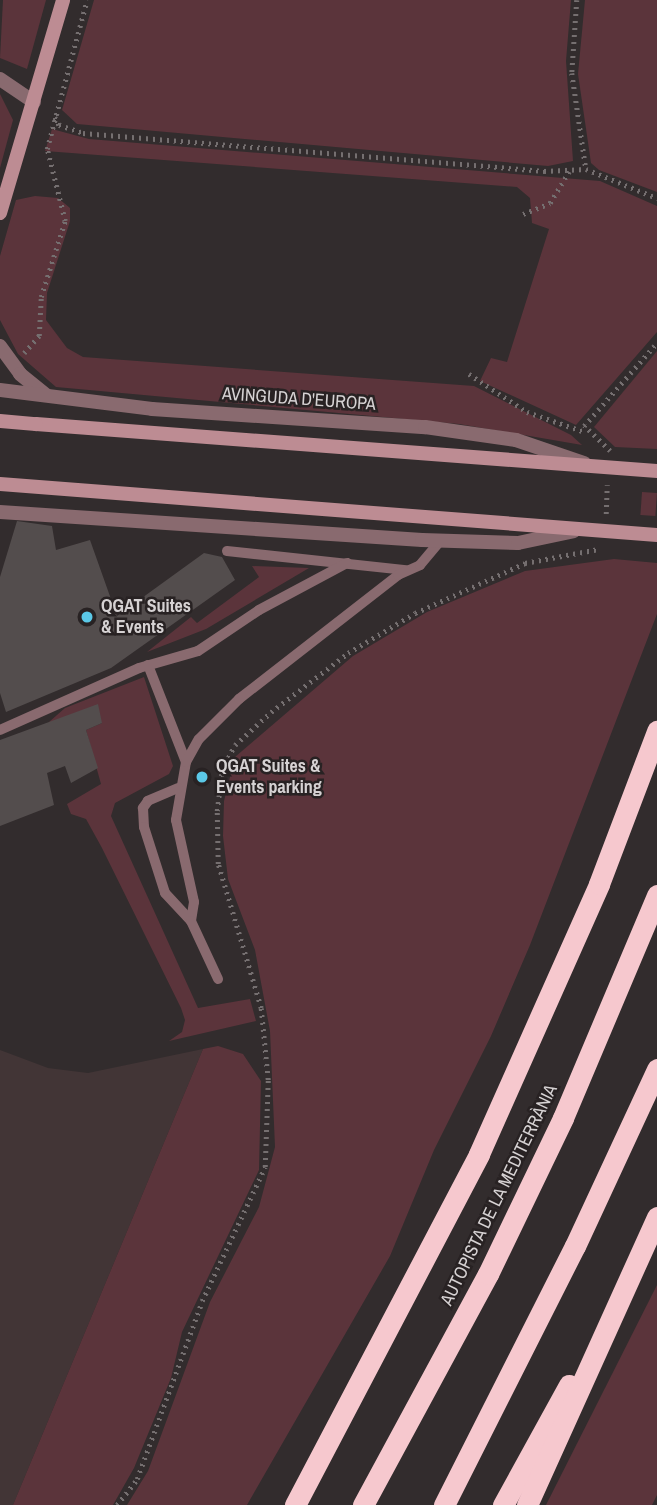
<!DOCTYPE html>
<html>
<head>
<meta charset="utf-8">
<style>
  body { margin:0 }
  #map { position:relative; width:657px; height:1505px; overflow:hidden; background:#322c2d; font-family:"Archivo Narrow",sans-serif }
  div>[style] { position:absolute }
  .built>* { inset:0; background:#423536 }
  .green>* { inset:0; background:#5b343b; transform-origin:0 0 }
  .building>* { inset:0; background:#534d4d }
  .path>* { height:4.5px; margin-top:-2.25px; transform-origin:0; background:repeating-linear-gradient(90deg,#756f70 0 2px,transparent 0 7px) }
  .lane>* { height:10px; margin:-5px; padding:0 5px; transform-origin:5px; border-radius:5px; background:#896a6f }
  .street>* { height:14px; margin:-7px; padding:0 7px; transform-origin:7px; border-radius:7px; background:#896a6f }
  .secondary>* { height:14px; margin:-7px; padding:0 7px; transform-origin:7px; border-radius:7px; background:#bd8c93 }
  .highway>* { height:21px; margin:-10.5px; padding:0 10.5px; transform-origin:10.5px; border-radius:10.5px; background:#f6c8ce }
  .secondary-bridge>* { height:14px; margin:-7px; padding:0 7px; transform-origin:7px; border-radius:7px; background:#bd8c93 }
  .dots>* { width:19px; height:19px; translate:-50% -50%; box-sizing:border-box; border:4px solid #282223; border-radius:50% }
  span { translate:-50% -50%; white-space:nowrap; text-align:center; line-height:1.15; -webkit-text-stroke:5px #282223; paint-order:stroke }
  .street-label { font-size:18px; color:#d6d2d3 }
  .poi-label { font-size:18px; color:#d6d2d3; font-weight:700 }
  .left { translate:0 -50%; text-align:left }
</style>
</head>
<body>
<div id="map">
  <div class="built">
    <div style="clip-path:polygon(203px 1049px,13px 1505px,0 1505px,0 1050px,48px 1068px,88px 1073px)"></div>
  </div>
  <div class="green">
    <div style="clip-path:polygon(3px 0,46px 0,27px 69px,0 58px)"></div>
    <div style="clip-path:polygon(94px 0,571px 0,566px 61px,573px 161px,548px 166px,77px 124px,62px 110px)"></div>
    <div style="clip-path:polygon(585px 0,657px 0,657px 192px,599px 170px,591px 163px,578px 74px)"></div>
    <div style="clip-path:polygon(0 94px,13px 120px,0 168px)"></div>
    <div style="clip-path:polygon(52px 129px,89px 139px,600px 181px,657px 206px,657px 332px,576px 425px,480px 381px,491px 358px,507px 362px,549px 229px,532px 223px,530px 198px,517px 187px,45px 151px)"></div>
    <div style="clip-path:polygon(35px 196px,58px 198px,70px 208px,70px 221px,47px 293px,46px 320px,67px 348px,83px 357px,474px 386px,571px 435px,582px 445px,459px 424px,56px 387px,18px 354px,0 320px,0 256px,16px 200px)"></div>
    <div style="clip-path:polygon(657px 351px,657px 449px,615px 447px,594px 427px)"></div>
    <div style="left:642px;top:492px;width:15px;height:23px;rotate:4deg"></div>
    <div style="clip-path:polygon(614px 559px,657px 563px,657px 614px,530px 945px,491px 1036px,434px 1150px,390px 1256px,247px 1505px,127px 1505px,148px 1471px,210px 1302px,259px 1207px,275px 1147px,270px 1031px,255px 950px,228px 879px,223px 836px,224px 801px,235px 757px,353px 656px,427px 612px,525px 571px)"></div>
    <div style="clip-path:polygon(252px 566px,309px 568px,206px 629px,147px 652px,191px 617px,197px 623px,259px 577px)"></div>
    <div style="clip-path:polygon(144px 677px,173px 766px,169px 774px,115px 803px,111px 816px,198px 1008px,250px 999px,256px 1021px,169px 1041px,182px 1032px,185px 1020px,181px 1008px,102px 848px,86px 819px,71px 814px,67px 804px,101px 784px,86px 730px,102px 723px,49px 722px,65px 708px)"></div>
    <div style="clip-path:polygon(218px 1046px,243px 1054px,261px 1081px,259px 1170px,182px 1332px,171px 1378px,134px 1468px,113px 1505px,13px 1505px,203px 1049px)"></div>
    <div style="clip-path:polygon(657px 1285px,657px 1495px,652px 1505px,546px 1505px)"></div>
  </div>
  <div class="building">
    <div style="clip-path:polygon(17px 521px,52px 526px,56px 550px,90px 540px,117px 616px,204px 553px,222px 557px,235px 580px,111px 668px,6px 712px,0 693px,0 577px)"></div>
    <div style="clip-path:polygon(98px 704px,102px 723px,86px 730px,98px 768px,71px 783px,65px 766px,47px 773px,54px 805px,0 826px,0 740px)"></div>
  </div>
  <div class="path">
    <div style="left:577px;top:0;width:73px;rotate:93.9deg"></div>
    <div style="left:572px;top:73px;width:97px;rotate:81.7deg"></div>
    <div style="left:586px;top:169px;width:77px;rotate:22.2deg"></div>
    <div style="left:55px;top:117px;width:9px;rotate:63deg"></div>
    <div style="left:59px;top:125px;width:25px;rotate:18deg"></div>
    <div style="left:83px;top:133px;width:463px;rotate:4.7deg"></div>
    <div style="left:544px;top:171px;width:42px;rotate:-2.7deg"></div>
    <div style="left:523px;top:214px;width:29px;rotate:-22deg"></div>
    <div style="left:550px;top:203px;width:37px;rotate:-59deg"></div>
    <div style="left:24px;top:353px;width:23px;rotate:-49deg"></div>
    <div style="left:39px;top:336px;width:39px;rotate:-87deg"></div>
    <div style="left:41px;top:297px;width:80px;rotate:-72.5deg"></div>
    <div style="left:65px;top:221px;width:74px;rotate:-104deg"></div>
    <div style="left:47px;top:149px;width:154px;rotate:-75deg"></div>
    <div style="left:469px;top:374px;width:69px;rotate:33.2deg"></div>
    <div style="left:527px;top:412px;width:61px;rotate:19deg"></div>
    <div style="left:610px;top:451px;width:36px;rotate:-136deg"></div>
    <div style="left:584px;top:426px;width:111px;rotate:-48.7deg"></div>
    <div style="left:606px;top:514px;width:29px;rotate:-88deg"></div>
    <div style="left:117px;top:1505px;width:33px;rotate:-52deg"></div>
    <div style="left:137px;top:1479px;width:189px;rotate:-69.9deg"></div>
    <div style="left:202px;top:1301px;width:148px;rotate:-64.8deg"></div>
    <div style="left:265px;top:1167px;width:87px;rotate:-88deg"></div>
    <div style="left:268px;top:1080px;width:72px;rotate:-95.6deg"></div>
    <div style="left:261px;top:1008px;width:150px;rotate:-106.6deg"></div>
    <div style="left:218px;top:864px;width:53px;rotate:-91.1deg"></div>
    <div style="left:217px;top:811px;width:41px;rotate:-83deg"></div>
    <div style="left:222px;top:770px;width:28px;rotate:-63deg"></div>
    <div style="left:235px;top:745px;width:49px;rotate:-42.5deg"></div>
    <div style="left:271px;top:712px;width:97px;rotate:-37.5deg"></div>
    <div style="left:348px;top:653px;width:78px;rotate:-30.8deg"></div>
    <div style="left:415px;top:613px;width:121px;rotate:-24.4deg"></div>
    <div style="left:525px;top:563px;width:75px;rotate:-10.7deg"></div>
  </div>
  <div class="lane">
    <div style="left:227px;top:551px;width:180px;rotate:6.1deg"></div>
    <div style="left:148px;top:665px;width:104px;rotate:68.6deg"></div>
    <div style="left:186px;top:762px;width:59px;rotate:99.8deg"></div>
    <div style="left:176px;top:820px;width:84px;rotate:77.6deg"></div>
    <div style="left:194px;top:902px;width:19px;rotate:99deg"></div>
    <div style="left:0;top:730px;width:152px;rotate:-24deg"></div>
    <div style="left:139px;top:668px;width:61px;rotate:-16.1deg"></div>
    <div style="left:198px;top:651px;width:73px;rotate:-33.9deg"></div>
    <div style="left:259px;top:610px;width:100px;rotate:-28.1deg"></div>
    <div style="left:186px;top:762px;width:26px;rotate:-61deg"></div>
    <div style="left:199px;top:739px;width:57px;rotate:-45deg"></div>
    <div style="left:239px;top:699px;width:202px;rotate:-37.9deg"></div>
    <div style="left:398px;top:575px;width:24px;rotate:-24deg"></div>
    <div style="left:420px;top:565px;width:31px;rotate:-50deg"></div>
    <div style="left:178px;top:788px;width:33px;rotate:157deg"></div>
    <div style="left:148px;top:801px;width:9px;rotate:126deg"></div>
    <div style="left:143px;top:808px;width:19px;rotate:87deg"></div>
    <div style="left:144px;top:827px;width:69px;rotate:72.3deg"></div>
    <div style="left:165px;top:893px;width:38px;rotate:47deg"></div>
    <div style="left:191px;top:921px;width:64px;rotate:65deg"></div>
  </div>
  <div class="street">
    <div style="left:0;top:79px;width:41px;rotate:34.1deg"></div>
    <div style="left:0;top:346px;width:34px;rotate:54deg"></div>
    <div style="left:20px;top:374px;width:33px;rotate:39deg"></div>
    <div style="left:0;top:390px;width:153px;rotate:7.1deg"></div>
    <div style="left:152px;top:409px;width:274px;rotate:3.8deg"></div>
    <div style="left:425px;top:427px;width:92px;rotate:8.1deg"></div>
    <div style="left:516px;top:440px;width:72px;rotate:18.7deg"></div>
    <div style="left:0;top:512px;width:423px;rotate:3.8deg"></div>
    <div style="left:422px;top:540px;width:96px;rotate:1.8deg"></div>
    <div style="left:518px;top:543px;width:57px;rotate:-12.1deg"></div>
  </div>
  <div class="secondary">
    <div style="left:0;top:213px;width:222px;rotate:-73.5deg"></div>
    <div style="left:36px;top:424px;width:623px;rotate:4.33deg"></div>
    <div style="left:0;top:484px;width:659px;rotate:4.44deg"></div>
  </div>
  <div class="highway">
    <div style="left:295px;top:1505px;width:396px;rotate:-62.3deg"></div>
    <div style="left:479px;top:1154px;width:295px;rotate:-66deg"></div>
    <div style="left:599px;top:884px;width:164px;rotate:-69.2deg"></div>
    <div style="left:363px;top:1505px;width:263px;rotate:-61.6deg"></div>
    <div style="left:488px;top:1274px;width:173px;rotate:-64.3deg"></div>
    <div style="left:563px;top:1118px;width:242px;rotate:-67.1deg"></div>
    <div style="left:444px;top:1505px;width:290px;rotate:-63.2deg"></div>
    <div style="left:575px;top:1246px;width:195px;rotate:-65.1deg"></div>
    <div style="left:503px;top:1505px;width:137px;rotate:-61.2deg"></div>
    <div style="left:527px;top:1505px;width:316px;rotate:-65.7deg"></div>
  </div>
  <div class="secondary-bridge">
    <div style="left:0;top:421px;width:36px;rotate:5deg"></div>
  </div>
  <div class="dots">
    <div style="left:87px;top:617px;background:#5bc8e7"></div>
    <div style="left:202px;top:777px;background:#5bc8e7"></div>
  </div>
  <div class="street-label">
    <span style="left:299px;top:399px;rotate:4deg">AVINGUDA D'EUROPA</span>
    <span style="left:499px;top:1195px;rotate:-64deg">AUTOPISTA DE LA MEDITERRÀNIA</span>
  </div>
  <div class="poi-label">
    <span class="left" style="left:101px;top:617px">QGAT Suites<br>&amp; Events</span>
    <span class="left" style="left:216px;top:777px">QGAT Suites &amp;<br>Events parking</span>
  </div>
</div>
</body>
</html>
